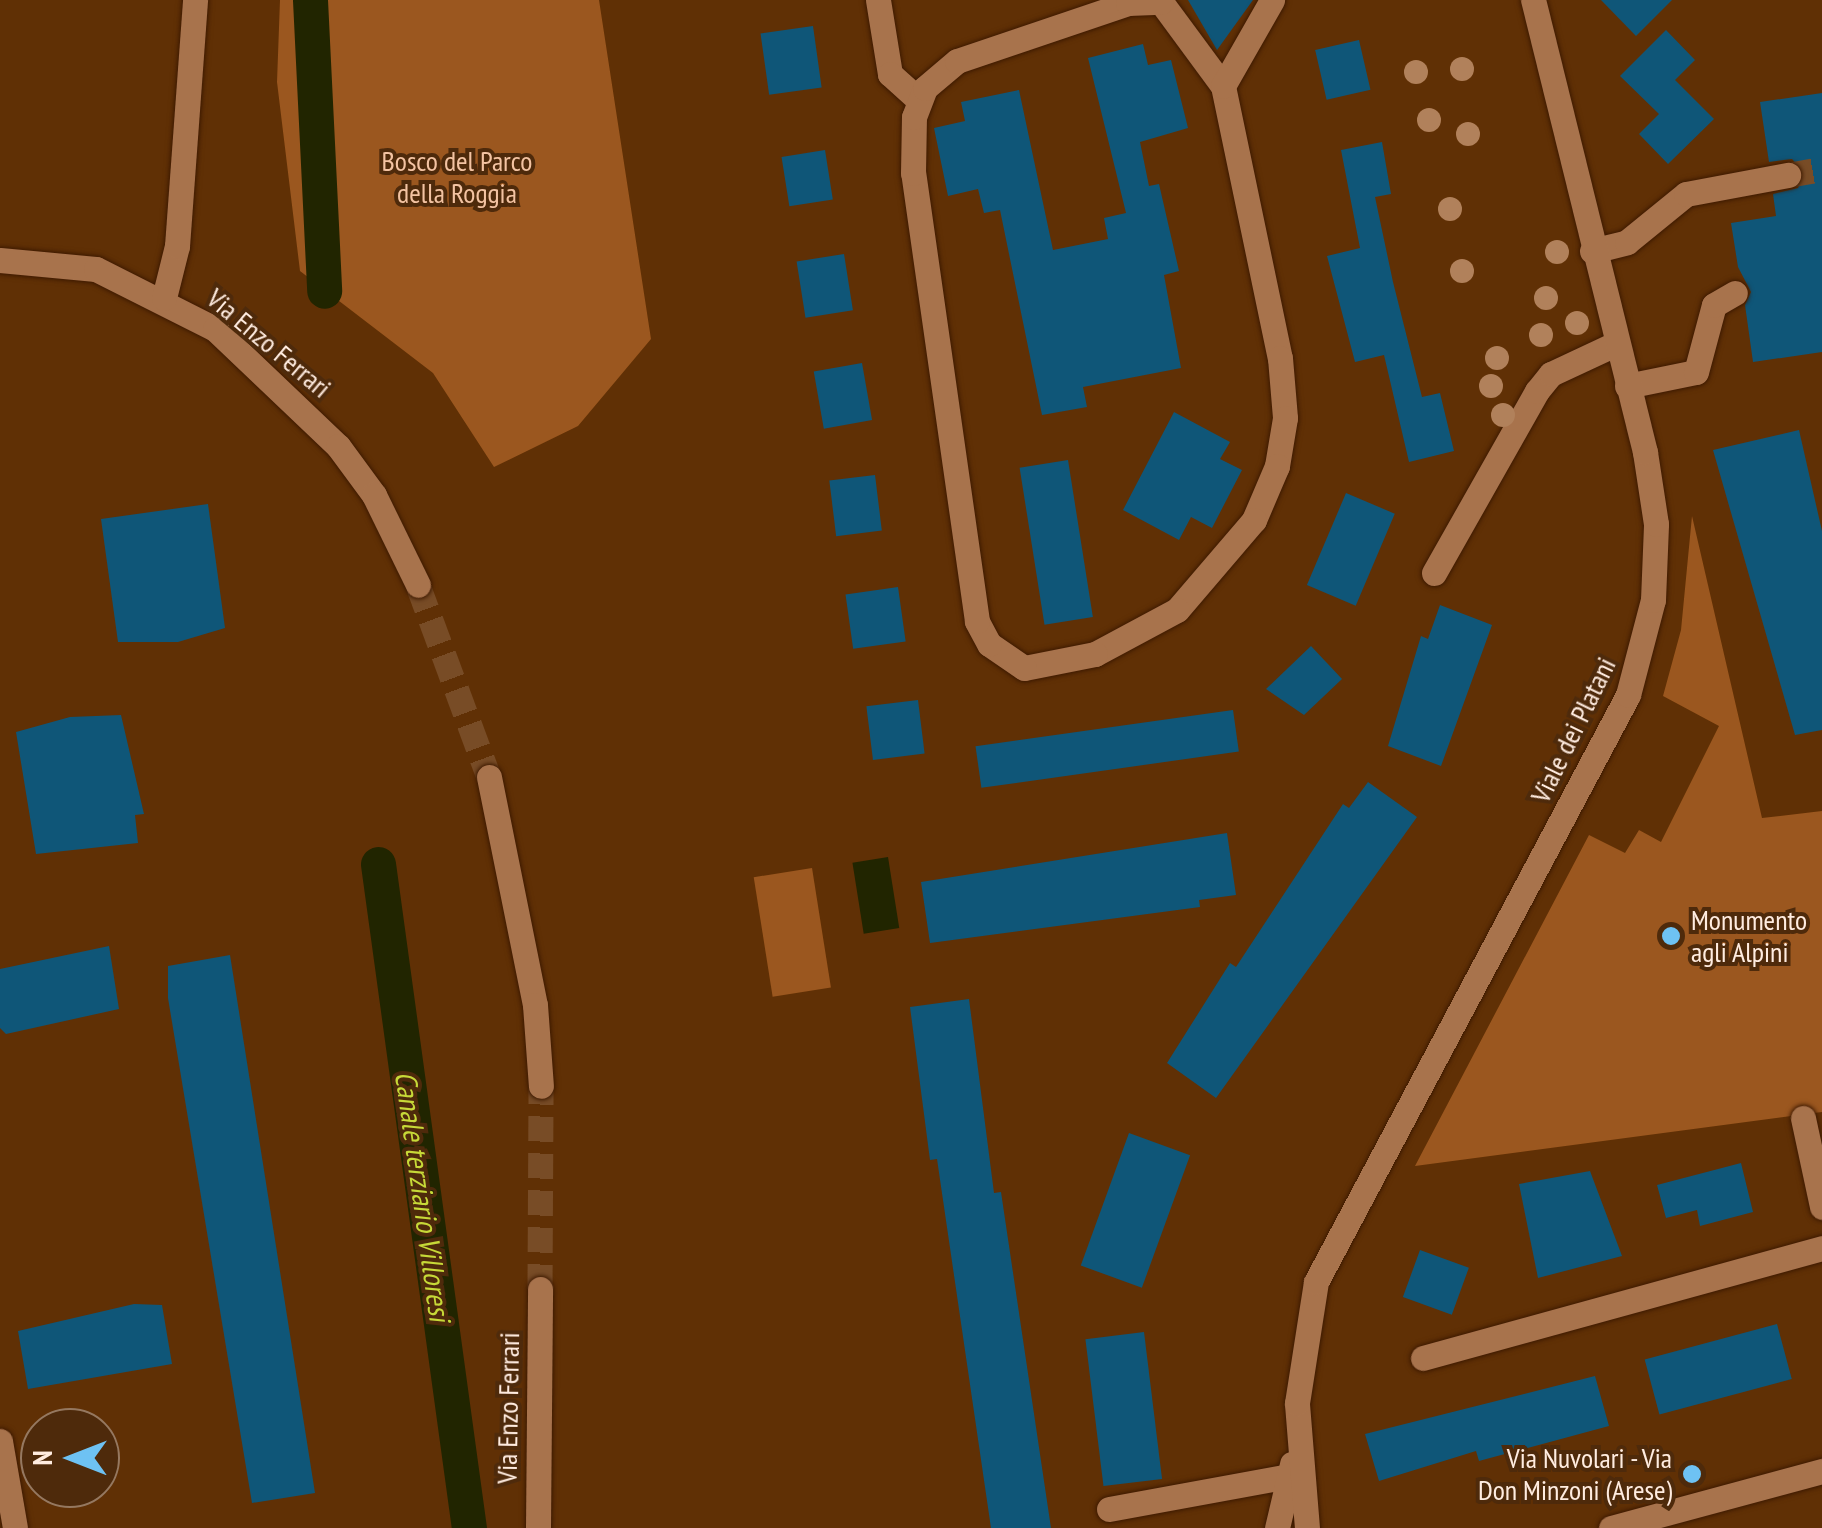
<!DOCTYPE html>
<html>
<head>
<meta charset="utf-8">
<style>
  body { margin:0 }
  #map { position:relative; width:1822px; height:1528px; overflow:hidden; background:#603005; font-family:"PT Sans Narrow",sans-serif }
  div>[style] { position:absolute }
  .green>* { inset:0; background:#9b571f; transform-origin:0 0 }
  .water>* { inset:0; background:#212500; transform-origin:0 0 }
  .canal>* { height:35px; margin:-17.5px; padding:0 17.5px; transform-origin:17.5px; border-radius:17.5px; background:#212500 }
  .building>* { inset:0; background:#0f5678; transform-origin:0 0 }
  .minor-tunnel>* { height:25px; margin-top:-12.5px; transform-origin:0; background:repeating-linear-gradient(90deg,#784c26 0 25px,transparent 0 37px) }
  .roads { filter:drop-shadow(0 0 2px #3e1a00) drop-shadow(0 0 2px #3e1a00) }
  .minor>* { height:25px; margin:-12.5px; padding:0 12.5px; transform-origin:12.5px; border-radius:12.5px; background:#a8734c }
  .trees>* { width:24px; height:24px; margin:-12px; border-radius:50%; background:#b1815b }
  .dots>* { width:28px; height:28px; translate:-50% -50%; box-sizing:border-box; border:5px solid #4e2a0b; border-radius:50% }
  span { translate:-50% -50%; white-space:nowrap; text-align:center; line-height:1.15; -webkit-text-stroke:8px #4e2a0b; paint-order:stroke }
  .park-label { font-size:28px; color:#f3c3a2 }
  .street-label { font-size:28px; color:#ffece0 }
  .poi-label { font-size:28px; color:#ffece0 }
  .left { translate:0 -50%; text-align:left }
  .right { translate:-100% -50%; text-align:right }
  .water-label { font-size:30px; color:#c7d938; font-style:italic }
  .north { position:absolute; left:20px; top:1408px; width:100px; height:100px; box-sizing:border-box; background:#4e2a0b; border:2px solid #957860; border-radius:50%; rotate:270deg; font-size:28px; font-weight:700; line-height:40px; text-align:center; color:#ffece0 }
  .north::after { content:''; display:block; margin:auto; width:35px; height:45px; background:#6ec2f3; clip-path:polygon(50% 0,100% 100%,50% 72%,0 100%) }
</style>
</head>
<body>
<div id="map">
  <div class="green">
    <div style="clip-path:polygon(280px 0,599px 0,651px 339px,578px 426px,494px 467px,433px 373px,300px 271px,277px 82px)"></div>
    <div style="clip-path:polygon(1692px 516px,1762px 818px,1822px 811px,1822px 1112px,1415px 1166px,1589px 835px,1625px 853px,1639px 830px,1661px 842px,1719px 726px,1663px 696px,1681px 630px)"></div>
    <div style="left:812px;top:868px;width:121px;height:59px;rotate:81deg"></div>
  </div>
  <div class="water">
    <div style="left:888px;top:857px;width:72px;height:36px;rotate:81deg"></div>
  </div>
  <div class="canal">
    <div style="left:310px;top:0;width:291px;rotate:87.2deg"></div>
    <div style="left:378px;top:864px;width:670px;rotate:82.2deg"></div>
  </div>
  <div class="building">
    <div style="clip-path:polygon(1188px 0,1253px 0,1217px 50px)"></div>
    <div style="clip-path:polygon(1601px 0,1672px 0,1636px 36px)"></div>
    <div style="left:813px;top:26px;width:62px;height:53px;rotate:82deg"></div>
    <div style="clip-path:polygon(1666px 30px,1695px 60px,1675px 80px,1714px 119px,1668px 164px,1639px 134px,1659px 114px,1620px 76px)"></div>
    <div style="left:1359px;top:40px;width:51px;height:45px;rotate:77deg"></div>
    <div style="clip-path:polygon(1143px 44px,1148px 65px,1171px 60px,1188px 128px,1140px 142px,1149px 186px,1159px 184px,1179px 271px,1164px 275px,1181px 368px,1083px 387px,1087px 407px,1042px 415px,1000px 210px,984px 213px,978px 189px,948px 196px,934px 128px,965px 121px,961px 102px,1019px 90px,1053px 250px,1108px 239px,1104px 218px,1126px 213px,1088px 58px)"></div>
    <div style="clip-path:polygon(1822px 93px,1822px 352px,1753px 362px,1745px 305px,1751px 292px,1738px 267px,1731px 223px,1776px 216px,1773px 194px,1798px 188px,1804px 173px,1792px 159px,1769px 162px,1760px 102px)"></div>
    <div style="clip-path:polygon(1382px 142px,1391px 194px,1375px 197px,1393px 282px,1422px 397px,1440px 393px,1454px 451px,1409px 462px,1384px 355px,1355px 362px,1327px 256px,1360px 248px,1341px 150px)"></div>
    <div style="left:825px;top:150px;width:50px;height:44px;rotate:81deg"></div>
    <div style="left:844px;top:254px;width:57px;height:48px;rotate:81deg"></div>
    <div style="left:862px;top:363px;width:58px;height:49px;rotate:80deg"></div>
    <div style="clip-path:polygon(1174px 412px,1230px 442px,1220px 459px,1242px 470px,1212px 528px,1191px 517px,1179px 540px,1123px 510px)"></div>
    <div style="clip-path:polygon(1799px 430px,1822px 531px,1822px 730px,1795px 735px,1713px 450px)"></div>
    <div style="left:1068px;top:460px;width:159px;height:49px;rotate:81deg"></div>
    <div style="left:875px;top:475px;width:56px;height:46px;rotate:83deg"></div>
    <div style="left:1346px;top:493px;width:53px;height:100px;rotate:23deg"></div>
    <div style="clip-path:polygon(208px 504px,225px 628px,178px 642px,118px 642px,101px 519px)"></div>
    <div style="left:898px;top:587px;width:55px;height:53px;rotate:82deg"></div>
    <div style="clip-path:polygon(1440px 605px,1492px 625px,1441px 766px,1388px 746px,1421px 636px,1428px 639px)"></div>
    <div style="clip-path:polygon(1311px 646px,1342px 679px,1304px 715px,1266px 689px)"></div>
    <div style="left:918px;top:700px;width:54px;height:52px;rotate:83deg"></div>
    <div style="left:1233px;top:710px;width:42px;height:260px;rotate:82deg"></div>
    <div style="clip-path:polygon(121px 715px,144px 814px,135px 815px,138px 843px,36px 854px,16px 732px,70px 717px)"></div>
    <div style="clip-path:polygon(1368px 782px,1417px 817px,1216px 1098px,1167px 1063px,1230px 963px,1236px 967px,1343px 804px,1349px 808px)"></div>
    <div style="clip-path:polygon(1227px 833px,1236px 895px,1199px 900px,1200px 907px,930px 943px,921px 882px)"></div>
    <div style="clip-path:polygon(109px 946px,119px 1009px,6px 1034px,0 1028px,0 969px)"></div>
    <div style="clip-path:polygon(230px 955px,315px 1493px,252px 1503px,168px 998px,168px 966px)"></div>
    <div style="clip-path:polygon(969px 999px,994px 1193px,1001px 1192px,1051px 1528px,991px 1528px,937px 1159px,930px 1160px,910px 1007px)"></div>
    <div style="left:1129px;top:1133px;width:65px;height:141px;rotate:20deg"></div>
    <div style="clip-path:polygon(1741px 1163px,1753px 1212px,1700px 1226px,1697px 1210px,1666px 1218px,1657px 1185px)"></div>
    <div style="clip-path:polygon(1590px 1171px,1622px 1256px,1538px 1278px,1519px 1184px)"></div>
    <div style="left:1420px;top:1250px;width:52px;height:50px;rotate:20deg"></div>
    <div style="clip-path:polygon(134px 1304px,162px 1305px,172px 1364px,28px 1389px,18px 1331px)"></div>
    <div style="left:1777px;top:1324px;width:57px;height:137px;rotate:75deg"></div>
    <div style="left:1144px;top:1332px;width:148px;height:59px;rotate:83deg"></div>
    <div style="clip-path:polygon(1595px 1376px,1609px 1426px,1479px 1461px,1476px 1451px,1379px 1481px,1365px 1434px)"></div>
  </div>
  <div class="minor-tunnel">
    <div style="left:1788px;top:175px;width:35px;rotate:-10deg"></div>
    <div style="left:418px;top:585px;width:205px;rotate:69.7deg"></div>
    <div style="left:540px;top:1289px;width:203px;rotate:-89.7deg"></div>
  </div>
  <div class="roads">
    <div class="minor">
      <div style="left:878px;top:0;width:75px;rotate:80.8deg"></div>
      <div style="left:890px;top:74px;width:39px;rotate:42deg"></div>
      <div style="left:1161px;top:2px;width:104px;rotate:53.6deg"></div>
      <div style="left:1223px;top:86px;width:278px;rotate:78.2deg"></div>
      <div style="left:1280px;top:358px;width:60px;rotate:85.2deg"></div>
      <div style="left:1285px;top:418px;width:49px;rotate:99.5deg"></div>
      <div style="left:1277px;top:466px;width:59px;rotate:113.1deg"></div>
      <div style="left:1254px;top:520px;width:118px;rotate:130.5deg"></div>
      <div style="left:1177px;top:610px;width:93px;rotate:151.8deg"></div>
      <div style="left:1095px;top:654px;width:72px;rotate:168.8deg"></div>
      <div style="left:1024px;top:668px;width:42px;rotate:-145.6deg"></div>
      <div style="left:989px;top:644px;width:26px;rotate:-118deg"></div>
      <div style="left:977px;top:621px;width:453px;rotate:-98.1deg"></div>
      <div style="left:913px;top:173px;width:56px;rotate:-89deg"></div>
      <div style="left:914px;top:117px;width:31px;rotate:-69deg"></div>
      <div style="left:925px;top:88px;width:42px;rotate:-40.2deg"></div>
      <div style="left:957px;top:61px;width:181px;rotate:-18.7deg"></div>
      <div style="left:1128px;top:3px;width:33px;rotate:-2deg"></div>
      <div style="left:1223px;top:86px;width:99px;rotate:-60.3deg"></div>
      <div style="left:1592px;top:251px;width:36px;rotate:-14deg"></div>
      <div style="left:1627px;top:242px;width:76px;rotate:-39.1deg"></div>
      <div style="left:1686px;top:194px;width:104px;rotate:-10.6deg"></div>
      <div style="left:0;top:260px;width:96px;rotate:5.4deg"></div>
      <div style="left:96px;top:269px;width:133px;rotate:26.8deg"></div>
      <div style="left:215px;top:329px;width:170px;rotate:43.6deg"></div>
      <div style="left:338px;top:446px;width:61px;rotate:53.7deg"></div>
      <div style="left:374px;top:495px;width:100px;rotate:63.9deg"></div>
      <div style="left:164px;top:298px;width:54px;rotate:-76deg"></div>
      <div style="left:177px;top:246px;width:247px;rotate:-85.8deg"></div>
      <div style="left:1627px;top:386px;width:70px;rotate:-11.5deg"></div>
      <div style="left:1696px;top:372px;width:69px;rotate:-75deg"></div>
      <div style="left:1714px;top:305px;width:24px;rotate:-30deg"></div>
      <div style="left:1434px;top:573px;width:209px;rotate:-60.5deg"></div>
      <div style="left:1537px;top:391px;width:22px;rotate:-51deg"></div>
      <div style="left:1551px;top:374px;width:71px;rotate:-25.1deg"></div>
      <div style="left:489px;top:777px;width:233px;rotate:78.6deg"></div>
      <div style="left:535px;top:1005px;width:81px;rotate:85.8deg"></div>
      <div style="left:1803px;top:1118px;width:91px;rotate:77.9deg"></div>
      <div style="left:1423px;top:1358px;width:414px;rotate:-15.4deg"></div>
      <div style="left:0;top:1441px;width:88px;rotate:80.2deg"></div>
      <div style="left:1109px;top:1509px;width:183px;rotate:-10.4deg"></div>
      <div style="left:538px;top:1528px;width:239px;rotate:-89.5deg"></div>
      <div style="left:1277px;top:1528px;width:66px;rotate:-76.8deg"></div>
      <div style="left:1307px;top:1528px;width:125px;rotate:-94.6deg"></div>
      <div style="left:1297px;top:1403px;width:122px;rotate:-81.1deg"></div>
      <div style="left:1316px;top:1282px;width:665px;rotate:-62.01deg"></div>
      <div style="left:1628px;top:695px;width:98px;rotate:-75.3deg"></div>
      <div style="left:1653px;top:600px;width:76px;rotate:-87.7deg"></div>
      <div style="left:1656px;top:524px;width:73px;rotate:-98.7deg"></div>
      <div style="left:1645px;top:452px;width:466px;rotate:-103.9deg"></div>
      <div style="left:1611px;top:1528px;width:219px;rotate:-15.1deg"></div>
    </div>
  </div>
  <div class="trees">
    <div style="left:1462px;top:69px"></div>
    <div style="left:1416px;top:72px"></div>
    <div style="left:1429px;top:120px"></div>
    <div style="left:1468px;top:134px"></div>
    <div style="left:1450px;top:209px"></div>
    <div style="left:1557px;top:252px"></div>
    <div style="left:1462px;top:271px"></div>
    <div style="left:1546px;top:298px"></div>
    <div style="left:1577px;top:323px"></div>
    <div style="left:1541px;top:335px"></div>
    <div style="left:1497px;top:358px"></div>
    <div style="left:1491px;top:386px"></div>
    <div style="left:1503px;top:415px"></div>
  </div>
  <div class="dots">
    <div style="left:1671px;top:936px;background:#6ec2f3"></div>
    <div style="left:1692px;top:1474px;background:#6ec2f3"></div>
  </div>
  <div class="park-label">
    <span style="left:457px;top:177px">Bosco del Parco<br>della Roggia</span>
  </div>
  <div class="street-label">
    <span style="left:269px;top:343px;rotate:40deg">Via Enzo Ferrari</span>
    <span style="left:1573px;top:730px;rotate:-64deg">Viale dei Platani</span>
    <span style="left:508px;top:1408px;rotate:-89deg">Via Enzo Ferrari</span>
  </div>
  <div class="poi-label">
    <span class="left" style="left:1691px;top:936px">Monumento<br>agli Alpini</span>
    <span class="right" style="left:1672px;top:1474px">Via Nuvolari - Via<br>Don Minzoni (Arese)</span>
  </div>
  <div class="water-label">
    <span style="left:423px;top:1196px;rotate:82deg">Canale terziario Villoresi</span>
  </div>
  <div class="north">N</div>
</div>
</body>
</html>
